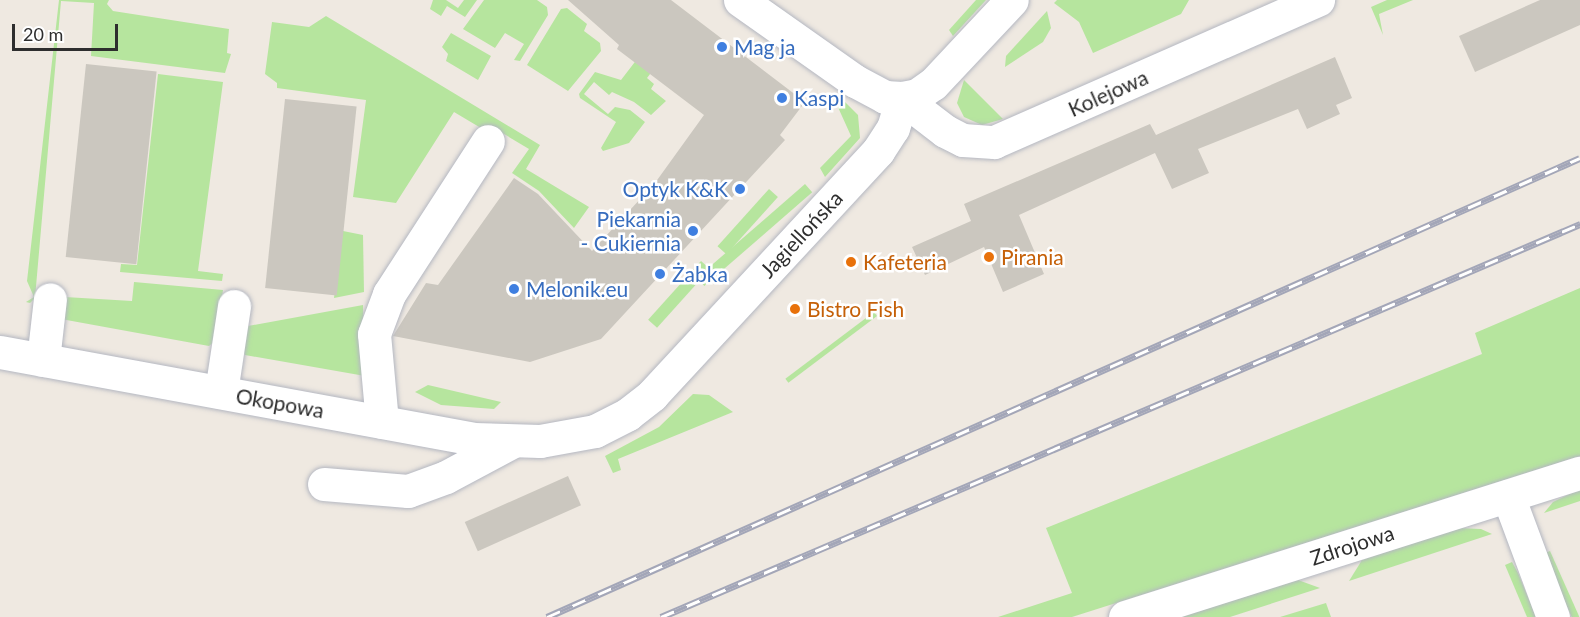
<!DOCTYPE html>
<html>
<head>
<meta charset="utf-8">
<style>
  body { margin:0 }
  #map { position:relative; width:1580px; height:617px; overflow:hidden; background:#efe9e1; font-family:Lato,sans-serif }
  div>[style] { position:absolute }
  .green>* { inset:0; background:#b6e59e; transform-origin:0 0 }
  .building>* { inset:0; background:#cbc7bf; transform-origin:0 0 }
  .roads { filter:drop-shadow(0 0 2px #b4b7c1) drop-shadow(0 0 2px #b4b7c1) }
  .minor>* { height:33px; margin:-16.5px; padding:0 16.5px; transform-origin:16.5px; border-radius:16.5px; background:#fff }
  .rail>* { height:7px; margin-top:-3.5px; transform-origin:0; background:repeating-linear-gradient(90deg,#fff 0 14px,#a3a6b8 0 28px); box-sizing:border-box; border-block:2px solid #a3a6b8 }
  .dots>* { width:16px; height:16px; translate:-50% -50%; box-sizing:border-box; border:3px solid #fff; border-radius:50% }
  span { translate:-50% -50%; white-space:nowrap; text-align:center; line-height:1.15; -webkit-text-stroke:5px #fff; paint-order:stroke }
  .shop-label { font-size:21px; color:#366cbe }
  .left { translate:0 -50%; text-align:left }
  .right { translate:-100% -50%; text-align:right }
  .street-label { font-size:21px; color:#2e2e2e }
  .food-label { font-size:21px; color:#c56008 }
  .scale { position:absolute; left:12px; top:24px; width:106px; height:27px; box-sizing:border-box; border:3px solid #2e2e2e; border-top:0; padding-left:8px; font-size:18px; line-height:21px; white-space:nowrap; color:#2e2e2e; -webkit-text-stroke:4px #fff; paint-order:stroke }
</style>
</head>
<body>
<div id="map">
  <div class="green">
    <div style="clip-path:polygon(59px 0,109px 0,107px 4px,113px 11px,229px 29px,227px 53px,231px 54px,225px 73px,91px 56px,94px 3px,61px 1px,35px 298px,30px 303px,26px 302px,34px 297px,27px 281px)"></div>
    <div style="clip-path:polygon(433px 0,446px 0,458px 8px,464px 0,477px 0,465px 17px,447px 6px,441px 16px,430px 9px)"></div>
    <div style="clip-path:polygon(484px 0,537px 0,547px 7px,548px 15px,520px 61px,514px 60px,524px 44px,505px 33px,495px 48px,463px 29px)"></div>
    <div style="clip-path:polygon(976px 0,986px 0,953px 36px,949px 30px)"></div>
    <div style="clip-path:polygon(1057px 0,1189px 0,1181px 14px,1093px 53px,1079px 22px,1054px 3px)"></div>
    <div style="clip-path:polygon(1387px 0,1413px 0,1379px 14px,1383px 35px,1371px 7px)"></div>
    <div style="clip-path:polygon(567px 8px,587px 24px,584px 31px,600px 43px,601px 51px,568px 91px,527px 65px,561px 9px)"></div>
    <div style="clip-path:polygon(1047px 11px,1051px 28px,1043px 42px,1005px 67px,1006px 56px)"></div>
    <div style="clip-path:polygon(326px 16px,540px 145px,526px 169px,589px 207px,574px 228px,539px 191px,512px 173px,529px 149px,499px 131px,496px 137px,454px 112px,396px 203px,353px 197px,366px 100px,277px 88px,277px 83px,265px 74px,272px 22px,309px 27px)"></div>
    <div style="clip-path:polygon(451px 33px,491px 56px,478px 80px,446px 61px,448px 54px,442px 47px)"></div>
    <div style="clip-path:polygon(641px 54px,656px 66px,647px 78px,654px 84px,651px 89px,666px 101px,651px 115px,634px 102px,612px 92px,609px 95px,594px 82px,584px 94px,608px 114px,615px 107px,630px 110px,645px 122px,629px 143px,603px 151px,601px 148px,616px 122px,580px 98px,579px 94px,595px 72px,621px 80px)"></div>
    <div style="clip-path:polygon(158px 74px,223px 82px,198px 271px,223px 274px,222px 281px,120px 272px,121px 264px,137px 265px)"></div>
    <div style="clip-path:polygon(964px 80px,1003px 119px,982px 125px,964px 117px,957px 103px)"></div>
    <div style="clip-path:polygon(842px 99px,858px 115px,860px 138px,825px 177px,820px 168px,851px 136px,837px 105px)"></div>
    <div style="left:805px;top:184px;width:11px;height:143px;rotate:49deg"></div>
    <div style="left:769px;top:189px;width:12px;height:77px;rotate:42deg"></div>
    <div style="clip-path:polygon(343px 231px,363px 235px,364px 292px,334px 298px)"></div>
    <div style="left:701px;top:261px;width:12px;height:79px;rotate:42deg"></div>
    <div style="clip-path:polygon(134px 282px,223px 290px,216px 340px,209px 346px,61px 319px,65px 297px,132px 301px)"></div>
    <div style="clip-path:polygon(1580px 288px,1580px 456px,1072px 617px,998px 617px,1072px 593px,1046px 528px,1482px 354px,1475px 333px)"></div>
    <div style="clip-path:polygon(363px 305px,365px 376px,245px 355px,241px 346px,243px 327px)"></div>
    <div style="left:874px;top:312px;width:5px;height:111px;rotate:53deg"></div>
    <div style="clip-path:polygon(428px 385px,501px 402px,494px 409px,441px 405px,415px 392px)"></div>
    <div style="clip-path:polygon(693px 394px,709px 395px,733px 412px,618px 459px,621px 470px,613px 473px,605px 456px,659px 427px)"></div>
    <div style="clip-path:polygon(1580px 489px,1580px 501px,1544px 513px,1553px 502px)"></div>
    <div style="clip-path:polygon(1458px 528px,1481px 529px,1492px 534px,1349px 581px,1362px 560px)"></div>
    <div style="left:1550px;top:551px;width:72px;height:7px;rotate:66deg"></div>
    <div style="clip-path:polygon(1512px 562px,1518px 573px,1536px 617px,1527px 617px,1505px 565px)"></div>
    <div style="clip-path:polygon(1298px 580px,1320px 588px,1230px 617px,1180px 617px)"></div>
    <div style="clip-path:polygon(1326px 603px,1331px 617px,1280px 617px)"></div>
  </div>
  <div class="building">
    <div style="clip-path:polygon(568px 0,671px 0,805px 102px,780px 135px,785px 140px,601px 339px,530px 362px,393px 336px,426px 283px,438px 285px,514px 178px,538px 194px,592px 251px,655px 183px,704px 115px,617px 49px,619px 45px)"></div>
    <div style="clip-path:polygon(1540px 0,1580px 0,1580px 25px,1475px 72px,1459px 36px)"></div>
    <div style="clip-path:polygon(1335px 57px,1352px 98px,1336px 105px,1340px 114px,1307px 129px,1298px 109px,1198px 149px,1209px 173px,1172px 189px,1155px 153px,1019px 215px,1044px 274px,1003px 292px,984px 247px,925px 275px,912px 247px,971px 221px,964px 204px,1150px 124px,1156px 135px)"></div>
    <div style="left:86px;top:64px;width:71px;height:194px;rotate:6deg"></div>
    <div style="left:285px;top:99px;width:72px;height:190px;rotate:6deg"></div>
    <div style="left:568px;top:476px;width:32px;height:113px;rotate:66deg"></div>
  </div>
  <div class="roads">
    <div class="minor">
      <div style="left:740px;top:0;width:141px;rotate:35.2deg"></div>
      <div style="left:855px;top:81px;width:34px;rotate:28deg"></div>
      <div style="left:885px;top:97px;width:17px;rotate:3deg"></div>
      <div style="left:902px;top:98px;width:15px;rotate:-11deg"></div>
      <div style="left:917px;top:95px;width:19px;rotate:-35deg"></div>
      <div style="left:933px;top:84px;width:115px;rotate:-46.8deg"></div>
      <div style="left:902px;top:98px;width:54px;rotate:37.5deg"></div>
      <div style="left:945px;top:131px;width:20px;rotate:27deg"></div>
      <div style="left:963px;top:140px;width:31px;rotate:4deg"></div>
      <div style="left:994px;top:142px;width:354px;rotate:-23.7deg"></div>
      <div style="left:0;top:352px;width:481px;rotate:10.4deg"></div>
      <div style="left:473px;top:439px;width:67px;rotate:1.7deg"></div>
      <div style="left:540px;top:441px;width:56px;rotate:-10.3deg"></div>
      <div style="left:595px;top:431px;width:37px;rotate:-27deg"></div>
      <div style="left:628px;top:414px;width:31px;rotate:-38deg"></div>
      <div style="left:652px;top:395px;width:333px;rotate:-47.2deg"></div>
      <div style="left:878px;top:151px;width:27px;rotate:-57deg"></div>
      <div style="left:893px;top:128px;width:31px;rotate:-73deg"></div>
      <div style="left:43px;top:360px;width:61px;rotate:-83.5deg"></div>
      <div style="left:221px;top:392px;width:87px;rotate:-81.4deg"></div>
      <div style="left:382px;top:422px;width:88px;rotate:-95.2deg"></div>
      <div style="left:374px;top:334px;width:43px;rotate:-69.4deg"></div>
      <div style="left:389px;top:294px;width:182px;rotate:-57.1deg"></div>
      <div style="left:324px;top:484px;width:84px;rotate:4.8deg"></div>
      <div style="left:408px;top:491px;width:40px;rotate:-20.2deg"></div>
      <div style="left:446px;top:477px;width:76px;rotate:-28.2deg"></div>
      <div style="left:1508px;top:496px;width:129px;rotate:69.6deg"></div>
      <div style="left:1125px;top:617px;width:477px;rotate:-17.6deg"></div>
    </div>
  </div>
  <div class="rail">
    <div style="left:547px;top:617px;width:1130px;rotate:-23.96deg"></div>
    <div style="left:661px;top:617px;width:1000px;rotate:-23.15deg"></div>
  </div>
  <div class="dots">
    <div style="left:722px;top:47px;background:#3f7fe0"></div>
    <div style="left:782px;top:98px;background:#3f7fe0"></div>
    <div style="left:740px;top:189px;background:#3f7fe0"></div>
    <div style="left:693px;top:231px;background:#3f7fe0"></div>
    <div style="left:989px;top:257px;background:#e8710a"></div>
    <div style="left:851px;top:262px;background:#e8710a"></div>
    <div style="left:660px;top:274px;background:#3f7fe0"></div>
    <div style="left:514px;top:289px;background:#3f7fe0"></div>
    <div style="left:795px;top:309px;background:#e8710a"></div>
  </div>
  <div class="shop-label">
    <span class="left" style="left:734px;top:47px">Mag ja</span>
    <span class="left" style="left:794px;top:98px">Kaspi</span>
    <span class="right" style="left:728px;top:189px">Optyk K&amp;K</span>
    <span class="right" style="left:681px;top:231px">Piekarnia<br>- Cukiernia</span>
    <span class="left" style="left:672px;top:274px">Żabka</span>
    <span class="left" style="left:526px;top:289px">Melonik.eu</span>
  </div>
  <div class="street-label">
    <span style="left:1108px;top:93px;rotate:-24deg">Kolejowa</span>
    <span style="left:801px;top:234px;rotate:-47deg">Jagiellońska</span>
    <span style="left:280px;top:403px;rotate:10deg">Okopowa</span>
    <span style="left:1352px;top:545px;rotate:-18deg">Zdrojowa</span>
  </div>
  <div class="food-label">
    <span class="left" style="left:1001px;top:257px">Pirania</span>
    <span class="left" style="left:863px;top:262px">Kafeteria</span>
    <span class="left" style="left:807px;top:309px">Bistro Fish</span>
  </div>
  <div class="scale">20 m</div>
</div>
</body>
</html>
